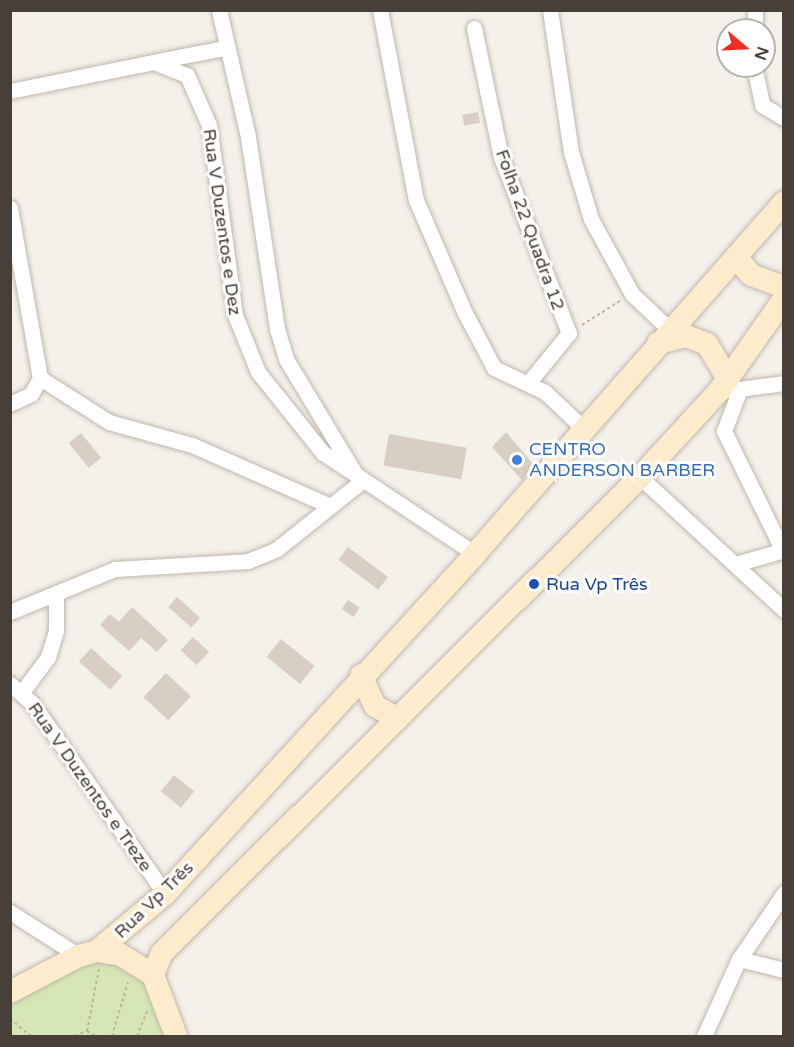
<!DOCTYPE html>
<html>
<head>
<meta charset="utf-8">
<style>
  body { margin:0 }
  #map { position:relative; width:794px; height:1047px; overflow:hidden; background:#f4f0ea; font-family:"Varela Round",sans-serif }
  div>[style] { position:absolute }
  .green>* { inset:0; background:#d6e7b5 }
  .building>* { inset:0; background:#d9cec3; transform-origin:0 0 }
  .path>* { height:2px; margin-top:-1px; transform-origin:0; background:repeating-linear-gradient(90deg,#c1b19e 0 3px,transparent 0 6px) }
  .roads { filter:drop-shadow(0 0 2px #c0b7ad) drop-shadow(0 0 2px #c0b7ad) }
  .street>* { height:15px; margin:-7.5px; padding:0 7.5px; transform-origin:7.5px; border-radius:7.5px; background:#fff }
  .secondary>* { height:22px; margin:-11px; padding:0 11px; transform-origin:11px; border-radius:11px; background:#fdeccc }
  .dots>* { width:16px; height:16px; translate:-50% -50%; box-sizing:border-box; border:3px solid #fff; border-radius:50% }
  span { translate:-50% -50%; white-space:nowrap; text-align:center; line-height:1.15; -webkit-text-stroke:6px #fff; paint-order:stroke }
  .street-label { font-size:18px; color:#484038 }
  .shop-label { font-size:18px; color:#366cbe }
  .left { translate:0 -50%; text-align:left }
  .transit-label { font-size:18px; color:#164399 }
  .frame { position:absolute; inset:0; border:12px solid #484038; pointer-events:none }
  .north { position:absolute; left:716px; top:18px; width:60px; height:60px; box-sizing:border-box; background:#fff; border:2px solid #b6b3af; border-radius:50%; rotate:109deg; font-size:16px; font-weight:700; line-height:24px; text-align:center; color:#484038 }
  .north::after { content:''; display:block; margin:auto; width:21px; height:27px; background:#f32c23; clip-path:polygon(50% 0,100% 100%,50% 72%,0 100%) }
</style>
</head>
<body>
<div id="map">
  <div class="green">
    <div style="clip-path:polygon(107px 954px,134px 962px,173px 1036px,11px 1036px,10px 1001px)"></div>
  </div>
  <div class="building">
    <div style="left:478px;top:112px;width:11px;height:16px;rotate:80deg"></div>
    <div style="clip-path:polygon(506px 432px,534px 465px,522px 480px,492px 447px)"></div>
    <div style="left:81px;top:433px;width:32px;height:16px;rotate:51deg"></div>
    <div style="left:389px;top:434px;width:79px;height:32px;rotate:10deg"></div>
    <div style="left:348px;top:547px;width:50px;height:16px;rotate:37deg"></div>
    <div style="left:177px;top:597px;width:31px;height:13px;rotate:42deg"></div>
    <div style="left:348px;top:600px;width:14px;height:11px;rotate:34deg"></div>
    <div style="clip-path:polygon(132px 607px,168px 640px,157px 652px,141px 638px,129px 651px,100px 625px,110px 614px,119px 622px)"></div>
    <div style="left:193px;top:637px;width:22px;height:18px;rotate:43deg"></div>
    <div style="left:281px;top:639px;width:43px;height:23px;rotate:39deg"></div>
    <div style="left:91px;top:648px;width:42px;height:18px;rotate:42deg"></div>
    <div style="left:166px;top:673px;width:34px;height:33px;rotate:43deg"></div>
    <div style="left:174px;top:775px;width:26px;height:21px;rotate:39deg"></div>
  </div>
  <div class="path">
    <div style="left:582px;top:325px;width:45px;rotate:-32.3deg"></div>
    <div style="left:10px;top:1019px;width:27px;rotate:39deg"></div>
    <div style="left:87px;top:1031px;width:63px;rotate:-79deg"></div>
    <div style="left:75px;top:1036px;width:13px;rotate:-23deg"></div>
    <div style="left:87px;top:1031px;width:10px;rotate:29deg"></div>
    <div style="left:112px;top:1036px;width:56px;rotate:-73.5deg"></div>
    <div style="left:137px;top:1036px;width:27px;rotate:-68deg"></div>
  </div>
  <div class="roads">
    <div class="street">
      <div style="left:219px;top:10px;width:130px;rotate:77.1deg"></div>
      <div style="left:248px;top:137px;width:194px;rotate:81.4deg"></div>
      <div style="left:277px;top:329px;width:31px;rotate:73deg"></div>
      <div style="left:286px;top:359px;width:130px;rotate:58.9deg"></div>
      <div style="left:380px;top:10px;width:193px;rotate:79.3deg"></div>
      <div style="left:416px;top:200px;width:123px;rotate:66.6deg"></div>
      <div style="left:465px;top:313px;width:62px;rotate:62.2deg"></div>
      <div style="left:494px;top:368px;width:56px;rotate:25.2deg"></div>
      <div style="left:545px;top:392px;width:52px;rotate:43.5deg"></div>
      <div style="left:550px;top:10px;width:144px;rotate:81.6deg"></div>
      <div style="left:571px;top:152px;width:70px;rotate:73.4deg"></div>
      <div style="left:591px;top:219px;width:85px;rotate:61.3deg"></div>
      <div style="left:632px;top:294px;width:51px;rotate:43.4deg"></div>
      <div style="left:474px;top:28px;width:132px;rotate:78.2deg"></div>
      <div style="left:501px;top:157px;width:189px;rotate:68.9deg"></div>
      <div style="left:569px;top:333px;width:63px;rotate:129.2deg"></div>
      <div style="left:755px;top:30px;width:20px;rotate:-90deg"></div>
      <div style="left:157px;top:61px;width:68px;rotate:-11deg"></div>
      <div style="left:754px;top:66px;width:40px;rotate:78deg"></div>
      <div style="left:762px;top:105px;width:26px;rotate:31deg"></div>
      <div style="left:10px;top:91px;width:147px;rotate:-11.4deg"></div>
      <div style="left:154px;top:62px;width:35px;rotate:22deg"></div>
      <div style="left:187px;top:75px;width:55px;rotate:66.3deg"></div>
      <div style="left:209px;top:125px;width:192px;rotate:82.2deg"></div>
      <div style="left:235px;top:315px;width:61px;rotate:68deg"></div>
      <div style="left:258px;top:372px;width:104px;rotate:51.3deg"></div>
      <div style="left:323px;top:453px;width:182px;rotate:33.6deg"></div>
      <div style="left:10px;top:208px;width:173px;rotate:80deg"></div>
      <div style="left:40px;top:378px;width:18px;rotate:119deg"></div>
      <div style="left:31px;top:394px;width:23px;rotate:155deg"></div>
      <div style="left:40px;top:378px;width:82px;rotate:32.5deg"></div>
      <div style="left:109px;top:422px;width:86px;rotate:15.5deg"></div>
      <div style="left:192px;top:445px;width:149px;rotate:23.8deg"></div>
      <div style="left:740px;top:389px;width:45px;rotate:110.9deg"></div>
      <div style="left:724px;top:431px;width:134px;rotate:63.8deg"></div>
      <div style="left:731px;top:390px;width:53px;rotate:-7.5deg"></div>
      <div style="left:640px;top:477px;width:196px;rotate:42.7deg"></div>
      <div style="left:739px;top:563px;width:47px;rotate:-16.1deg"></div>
      <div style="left:10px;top:612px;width:113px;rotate:-22.3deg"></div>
      <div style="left:115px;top:569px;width:133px;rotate:-3.4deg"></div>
      <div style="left:248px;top:561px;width:31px;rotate:-22deg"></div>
      <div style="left:277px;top:549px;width:110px;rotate:-38.7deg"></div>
      <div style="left:10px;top:684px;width:29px;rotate:41deg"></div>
      <div style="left:32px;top:703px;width:233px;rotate:55.1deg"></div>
      <div style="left:22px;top:692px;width:44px;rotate:-53.4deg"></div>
      <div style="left:48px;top:657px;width:27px;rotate:-73deg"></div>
      <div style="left:56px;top:631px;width:38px;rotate:-90deg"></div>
      <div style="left:10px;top:912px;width:82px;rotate:32.5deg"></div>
      <div style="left:739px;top:959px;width:46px;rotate:13.7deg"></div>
      <div style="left:704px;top:1036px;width:85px;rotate:-65.6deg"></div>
      <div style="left:739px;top:959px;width:80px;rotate:-55.7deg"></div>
    </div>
    <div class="secondary">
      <div style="left:736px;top:257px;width:23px;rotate:50deg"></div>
      <div style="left:751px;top:275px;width:35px;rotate:20deg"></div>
      <div style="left:658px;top:343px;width:29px;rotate:-14deg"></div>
      <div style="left:686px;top:336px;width:22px;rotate:21deg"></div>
      <div style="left:707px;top:344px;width:41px;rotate:59deg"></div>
      <div style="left:361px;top:675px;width:34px;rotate:66deg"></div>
      <div style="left:375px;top:706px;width:26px;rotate:29deg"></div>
      <div style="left:97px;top:951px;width:89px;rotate:-40deg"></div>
      <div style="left:165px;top:894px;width:460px;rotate:-47.6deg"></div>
      <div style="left:475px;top:554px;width:468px;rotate:-48.7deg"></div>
      <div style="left:153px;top:975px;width:24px;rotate:-68deg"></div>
      <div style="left:162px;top:953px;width:675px;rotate:-44.88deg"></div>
      <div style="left:640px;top:477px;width:117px;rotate:-47.4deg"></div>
      <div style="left:719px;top:391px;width:113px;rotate:-54.8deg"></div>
      <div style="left:10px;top:992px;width:78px;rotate:-27.6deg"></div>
      <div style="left:79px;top:956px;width:19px;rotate:-16deg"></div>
      <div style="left:97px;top:951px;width:24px;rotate:9deg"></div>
      <div style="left:121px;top:955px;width:38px;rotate:32deg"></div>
      <div style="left:153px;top:975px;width:65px;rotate:69.3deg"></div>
    </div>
  </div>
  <div class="dots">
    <div style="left:517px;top:460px;background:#3f7fe0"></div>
    <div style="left:534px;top:584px;background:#1a4fb4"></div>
  </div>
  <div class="street-label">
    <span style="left:222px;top:222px;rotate:82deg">Rua V Duzentos e Dez</span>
    <span style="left:530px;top:230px;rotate:70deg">Folha 22 Quadra 12</span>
    <span style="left:90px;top:787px;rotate:55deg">Rua V Duzentos e Treze</span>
    <span style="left:154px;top:900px;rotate:-44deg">Rua Vp Três</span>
  </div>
  <div class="shop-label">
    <span class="left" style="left:529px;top:460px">CENTRO<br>ANDERSON BARBER</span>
  </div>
  <div class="transit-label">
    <span class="left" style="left:546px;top:584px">Rua Vp Três</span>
  </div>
  <div class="frame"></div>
  <div class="north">N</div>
</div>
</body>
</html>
